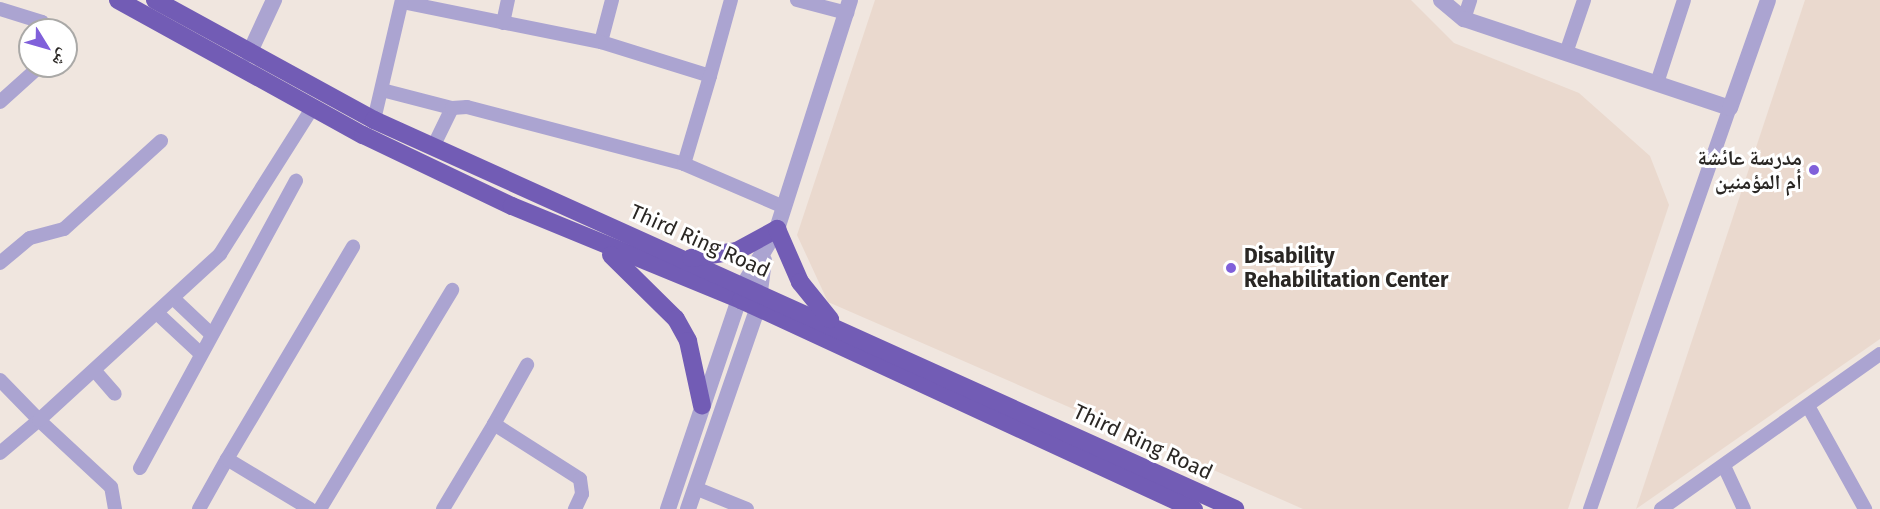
<!DOCTYPE html>
<html>
<head>
<meta charset="utf-8">
<style>
  body { margin:0 }
  #map { position:relative; width:1880px; height:509px; overflow:hidden; background:#f0e6df; font-family:"Fira Sans","Noto Naskh Arabic",sans-serif }
  div>[style] { position:absolute }
  .built>* { inset:0; background:#ead9ce }
  .minor>* { height:14px; margin:-7px; padding:0 7px; transform-origin:7px; border-radius:7px; background:#aba4d1 }
  .tertiary>* { height:16px; margin:-8px; padding:0 8px; transform-origin:8px; border-radius:8px; background:#aba4d1 }
  .trunk>* { height:18px; margin:-9px; padding:0 9px; transform-origin:9px; border-radius:9px; background:#725cb5 }
  .dots>* { width:16px; height:16px; translate:-50% -50%; box-sizing:border-box; border:3px solid #fff; border-radius:50% }
  span { translate:-50% -50%; white-space:nowrap; text-align:center; line-height:1.15; -webkit-text-stroke:6px #fff; paint-order:stroke }
  .poi-label { font-size:21px; color:#2a2724; font-weight:700 }
  .right { translate:-100% -50%; text-align:right }
  .left { translate:0 -50%; text-align:left }
  .street-label { font-size:21px; color:#2a2724 }
  .north { position:absolute; left:18px; top:18px; width:60px; height:60px; box-sizing:border-box; background:#fff; border:2px solid #aaa9a7; border-radius:50%; rotate:127deg; font-size:16px; font-weight:700; line-height:24px; text-align:center; color:#2a2724 }
  .north::after { content:''; display:block; margin:auto; width:21px; height:27px; background:#8060da; clip-path:polygon(50% 0,100% 100%,50% 72%,0 100%) }
</style>
</head>
<body>
<div id="map">
  <div class="built">
    <div style="clip-path:polygon(875px 0,1411px 0,1454px 43px,1579px 93px,1650px 156px,1669px 205px,1568px 509px,1303px 509px,828px 302px,797px 235px)"></div>
    <div style="clip-path:polygon(1805px 0,1880px 0,1880px 339px,1636px 509px)"></div>
  </div>
  <div class="minor">
    <div style="left:612px;top:0;width:43px;rotate:104.7deg"></div>
    <div style="left:601px;top:42px;width:114px;rotate:17.3deg"></div>
    <div style="left:710px;top:76px;width:79px;rotate:-74.6deg"></div>
    <div style="left:797px;top:0;width:52px;rotate:14.6deg"></div>
    <div style="left:402px;top:2px;width:203px;rotate:11.4deg"></div>
    <div style="left:0;top:9px;width:44px;rotate:17.2deg"></div>
    <div style="left:42px;top:22px;width:9px;rotate:58deg"></div>
    <div style="left:1464px;top:19px;width:20px;rotate:-72deg"></div>
    <div style="left:503px;top:23px;width:24px;rotate:-78deg"></div>
    <div style="left:1566px;top:53px;width:56px;rotate:-71.2deg"></div>
    <div style="left:1657px;top:83px;width:87px;rotate:-72deg"></div>
    <div style="left:382px;top:90px;width:72px;rotate:14.4deg"></div>
    <div style="left:0;top:102px;width:54px;rotate:-42deg"></div>
    <div style="left:374px;top:120px;width:123px;rotate:-76.9deg"></div>
    <div style="left:433px;top:147px;width:43px;rotate:-64deg"></div>
    <div style="left:452px;top:108px;width:15px;rotate:-4deg"></div>
    <div style="left:467px;top:107px;width:224px;rotate:14.7deg"></div>
    <div style="left:684px;top:164px;width:92px;rotate:-73.5deg"></div>
    <div style="left:684px;top:164px;width:109px;rotate:23.3deg"></div>
    <div style="left:0;top:263px;width:39px;rotate:-40deg"></div>
    <div style="left:30px;top:238px;width:35px;rotate:-15deg"></div>
    <div style="left:64px;top:229px;width:131px;rotate:-42.2deg"></div>
    <div style="left:174px;top:299px;width:50px;rotate:43.4deg"></div>
    <div style="left:158px;top:314px;width:57px;rotate:42.9deg"></div>
    <div style="left:95px;top:371px;width:30px;rotate:49deg"></div>
    <div style="left:0;top:380px;width:56px;rotate:45.7deg"></div>
    <div style="left:39px;top:420px;width:51px;rotate:139.8deg"></div>
    <div style="left:1808px;top:406px;width:118px;rotate:61deg"></div>
    <div style="left:494px;top:424px;width:68px;rotate:-60.8deg"></div>
    <div style="left:227px;top:459px;width:247px;rotate:-59.3deg"></div>
    <div style="left:1724px;top:466px;width:47px;rotate:65.1deg"></div>
    <div style="left:140px;top:468px;width:327px;rotate:-61.5deg"></div>
    <div style="left:695px;top:488px;width:56px;rotate:22deg"></div>
    <div style="left:115px;top:509px;width:22px;rotate:-100deg"></div>
    <div style="left:111px;top:487px;width:98px;rotate:-137.1deg"></div>
    <div style="left:39px;top:420px;width:246px;rotate:-42.5deg"></div>
    <div style="left:220px;top:254px;width:174px;rotate:-57.7deg"></div>
    <div style="left:199px;top:509px;width:57px;rotate:-60.8deg"></div>
    <div style="left:227px;top:459px;width:97px;rotate:31.1deg"></div>
    <div style="left:320px;top:509px;width:256px;rotate:-58.9deg"></div>
    <div style="left:443px;top:509px;width:99px;rotate:-59deg"></div>
    <div style="left:494px;top:424px;width:102px;rotate:32.6deg"></div>
    <div style="left:580px;top:479px;width:15px;rotate:82deg"></div>
    <div style="left:582px;top:494px;width:17px;rotate:115deg"></div>
    <div style="left:1590px;top:509px;width:425px;rotate:-70.8deg"></div>
    <div style="left:1661px;top:509px;width:268px;rotate:-35.3deg"></div>
  </div>
  <div class="tertiary">
    <div style="left:1441px;top:0;width:30px;rotate:40deg"></div>
    <div style="left:1464px;top:19px;width:280px;rotate:18.5deg"></div>
    <div style="left:1730px;top:108px;width:114px;rotate:-70.6deg"></div>
    <div style="left:249px;top:54px;width:60px;rotate:-65.2deg"></div>
    <div style="left:668px;top:509px;width:237px;rotate:-71.3deg"></div>
    <div style="left:744px;top:284px;width:64px;rotate:-59deg"></div>
    <div style="left:777px;top:229px;width:240px;rotate:-72.3deg"></div>
    <div style="left:688px;top:509px;width:214px;rotate:-70.9deg"></div>
    <div style="left:758px;top:307px;width:47px;rotate:-82.7deg"></div>
  </div>
  <div class="trunk">
    <div style="left:118px;top:0;width:280px;rotate:28.9deg"></div>
    <div style="left:363px;top:135px;width:165px;rotate:25.5deg"></div>
    <div style="left:512px;top:206px;width:248px;rotate:22.3deg"></div>
    <div style="left:741px;top:300px;width:499px;rotate:24.8deg"></div>
    <div style="left:155px;top:0;width:250px;rotate:28.7deg"></div>
    <div style="left:374px;top:120px;width:945px;rotate:24.31deg"></div>
    <div style="left:611px;top:255px;width:91px;rotate:44.6deg"></div>
    <div style="left:676px;top:319px;width:25px;rotate:61deg"></div>
    <div style="left:688px;top:341px;width:66px;rotate:77.8deg"></div>
    <div style="left:691px;top:258px;width:47px;rotate:-8.7deg"></div>
    <div style="left:737px;top:251px;width:46px;rotate:-28.8deg"></div>
    <div style="left:777px;top:229px;width:58px;rotate:66.5deg"></div>
    <div style="left:800px;top:282px;width:48px;rotate:51deg"></div>
  </div>
  <div class="dots">
    <div style="left:1814px;top:170px;background:#8060da"></div>
    <div style="left:1231px;top:268px;background:#8060da"></div>
  </div>
  <div class="poi-label">
    <span class="right" style="left:1802px;top:170px">مدرسة عائشة<br>أم المؤمنين</span>
    <span class="left" style="left:1244px;top:268px">Disability<br>Rehabilitation Center</span>
  </div>
  <div class="street-label">
    <span style="left:700px;top:241px;rotate:24deg">Third Ring Road</span>
    <span style="left:1143px;top:442px;rotate:25deg">Third Ring Road</span>
  </div>
  <div class="north">ش</div>
</div>
</body>
</html>
